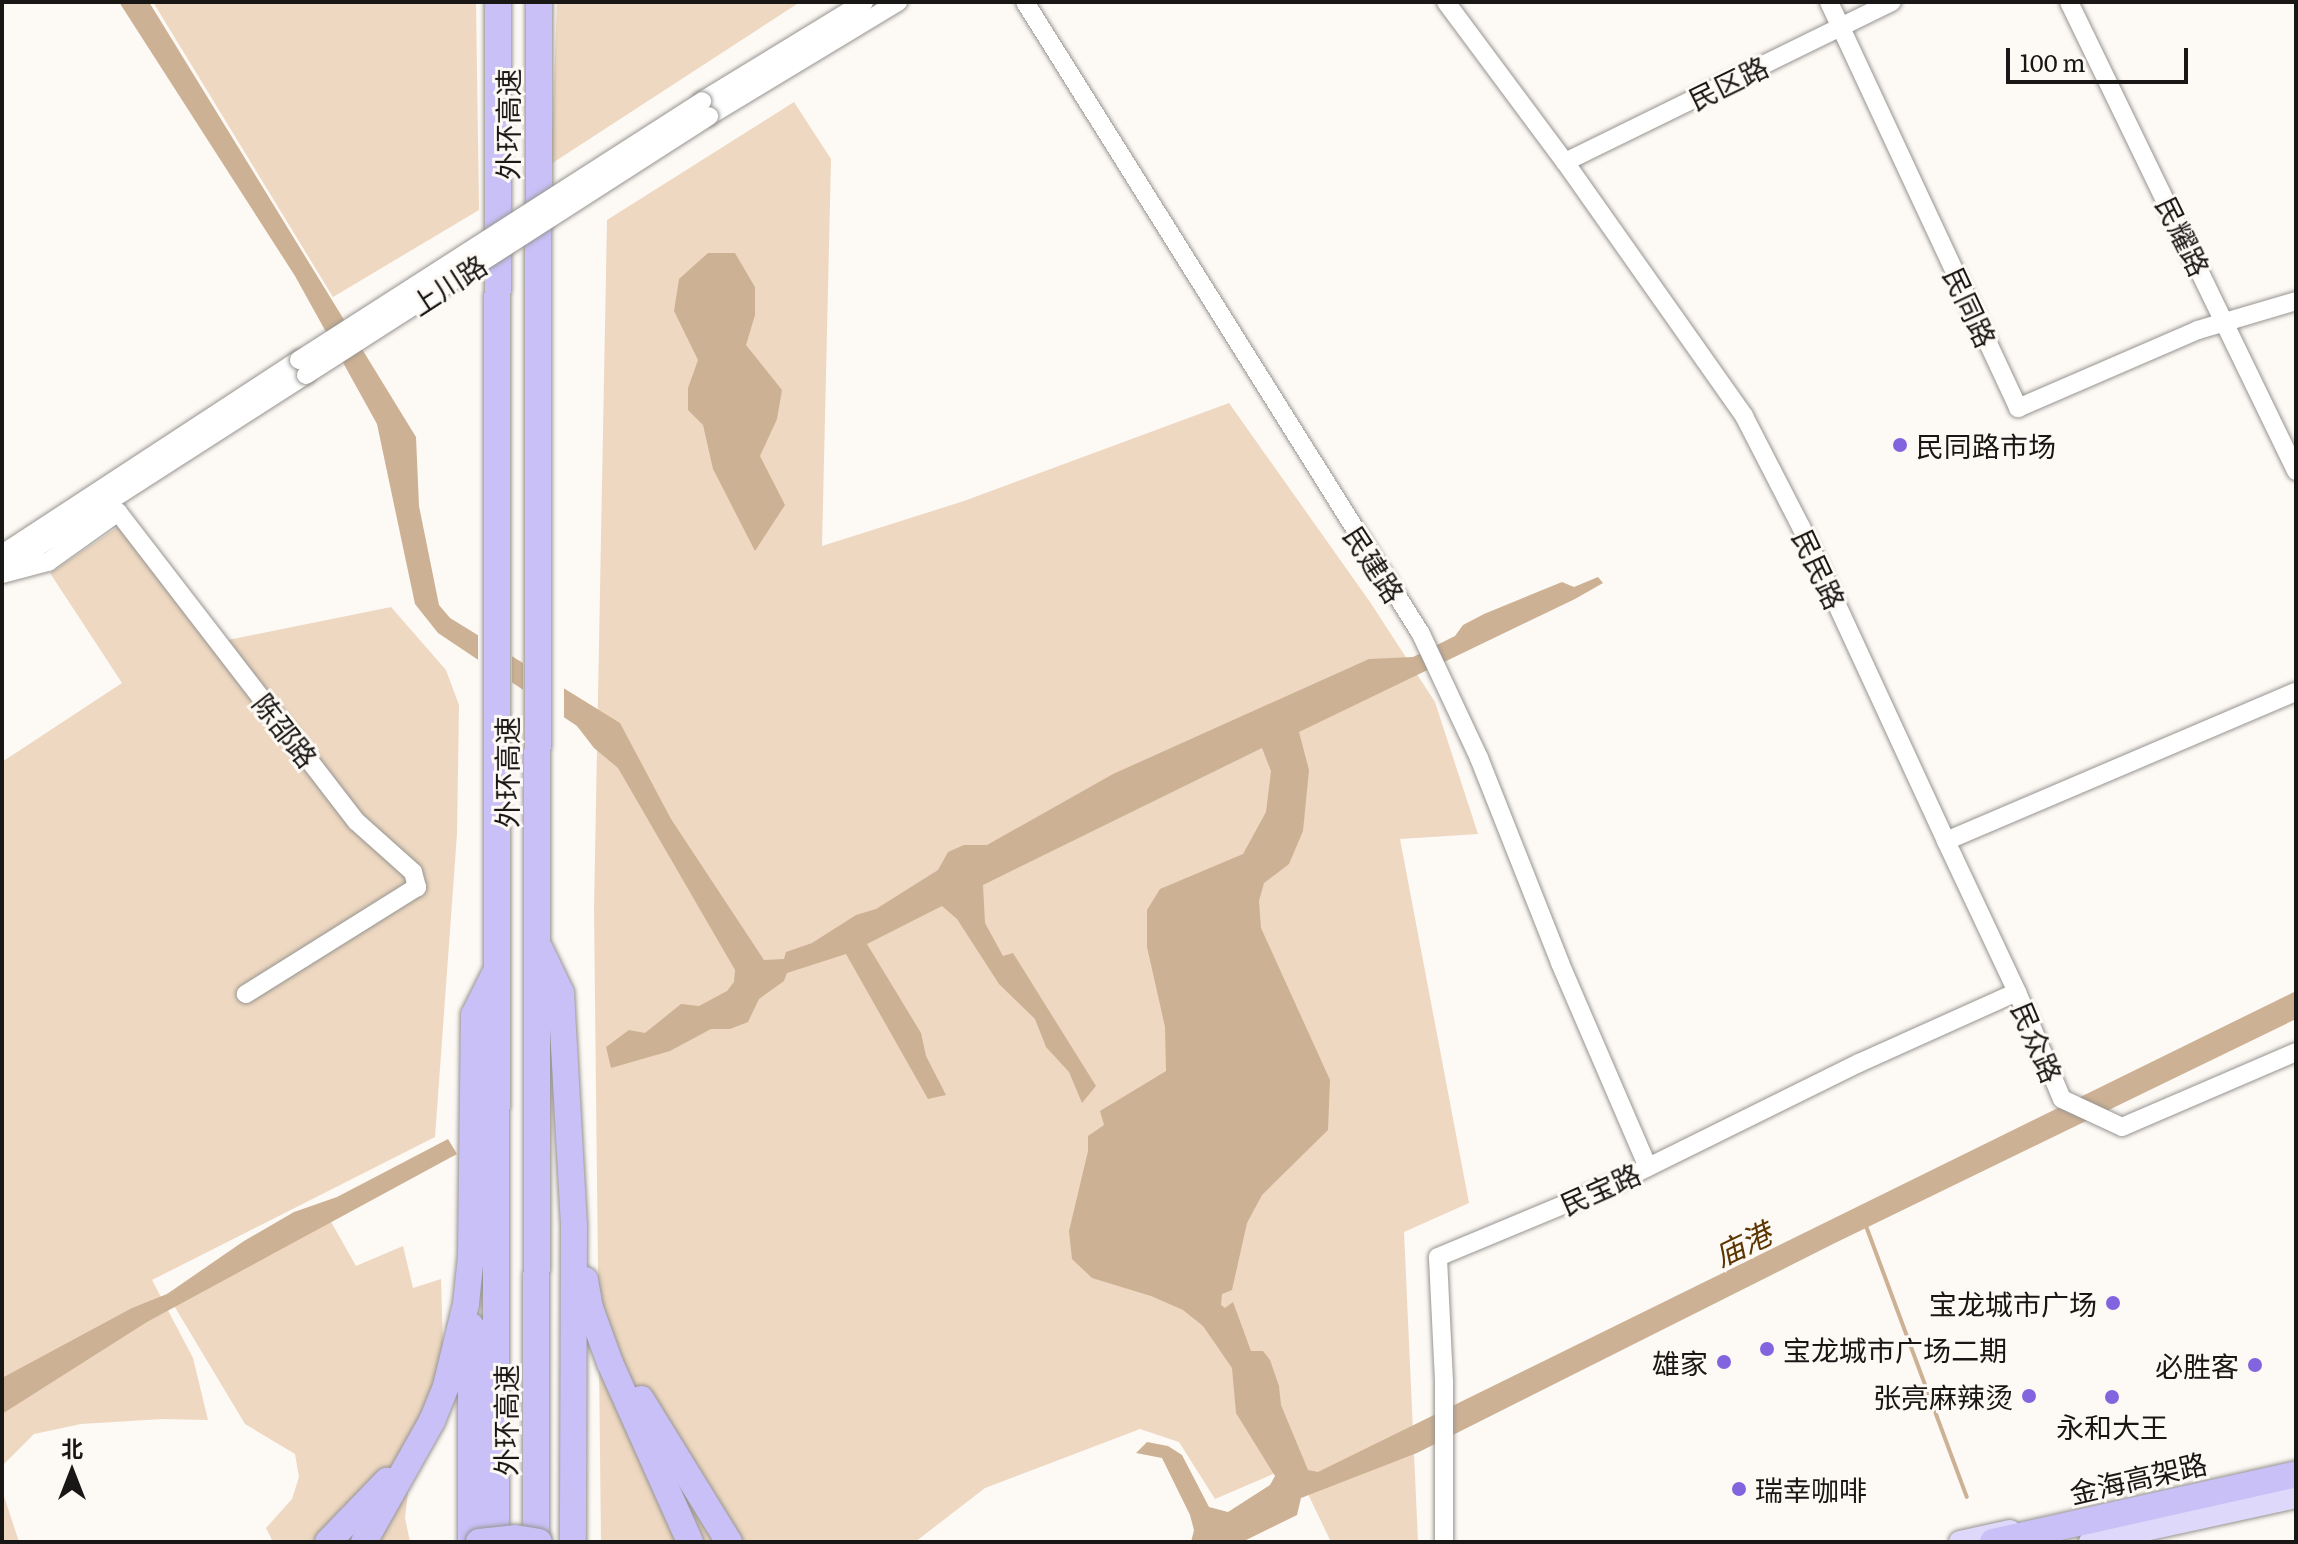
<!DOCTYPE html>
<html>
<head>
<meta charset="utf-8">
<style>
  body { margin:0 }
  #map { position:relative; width:2298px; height:1544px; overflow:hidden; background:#fdf9f5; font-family:Literata,"Noto Sans SC",serif }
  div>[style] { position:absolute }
  .green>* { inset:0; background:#eed8c1 }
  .water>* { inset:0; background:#cdb194 }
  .pier>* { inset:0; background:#fdf9f5 }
  .stream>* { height:4px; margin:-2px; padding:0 2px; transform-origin:2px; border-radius:2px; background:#cdb194 }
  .roads { filter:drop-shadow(0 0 2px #979490) drop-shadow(0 0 2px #979490) }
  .minor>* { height:18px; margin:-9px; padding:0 9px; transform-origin:9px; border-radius:9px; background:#fff }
  .major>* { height:22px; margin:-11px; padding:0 11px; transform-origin:11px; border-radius:11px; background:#ded9fa }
  .highway>* { height:26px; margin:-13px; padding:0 13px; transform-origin:13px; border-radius:13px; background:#c8c0f6 }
  .bridges { filter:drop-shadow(0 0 2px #979490) drop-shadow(0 0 2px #979490) }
  .minor-bridge>* { height:18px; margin:-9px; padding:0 9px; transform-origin:9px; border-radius:9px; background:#fff }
  .highway-bridge>* { height:26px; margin:-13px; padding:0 13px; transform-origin:13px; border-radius:13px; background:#c8c0f6 }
  .dots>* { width:22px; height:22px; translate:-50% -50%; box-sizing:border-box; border:4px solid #fdf9f5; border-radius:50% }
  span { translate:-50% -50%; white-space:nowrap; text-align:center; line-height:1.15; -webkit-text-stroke:6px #fdf9f5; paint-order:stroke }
  .street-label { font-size:28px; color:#181715 }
  .poi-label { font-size:28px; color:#181715 }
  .left { translate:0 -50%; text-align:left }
  .right { translate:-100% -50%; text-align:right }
  .water-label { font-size:30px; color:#5b3600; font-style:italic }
  .frame { position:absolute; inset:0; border:4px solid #181715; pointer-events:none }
  .north { position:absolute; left:32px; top:1432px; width:80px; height:80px; -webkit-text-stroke:6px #fdf9f5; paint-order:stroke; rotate:0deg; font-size:22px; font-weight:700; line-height:32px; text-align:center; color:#181715 }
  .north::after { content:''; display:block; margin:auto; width:28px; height:36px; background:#181715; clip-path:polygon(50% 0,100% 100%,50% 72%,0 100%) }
  .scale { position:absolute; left:2006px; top:48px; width:182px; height:36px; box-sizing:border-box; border:4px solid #181715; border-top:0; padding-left:10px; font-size:24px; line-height:28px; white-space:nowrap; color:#181715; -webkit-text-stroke:6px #fdf9f5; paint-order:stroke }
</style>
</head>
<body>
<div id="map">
  <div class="green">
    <div style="clip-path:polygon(153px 2px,476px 2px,479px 210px,333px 297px)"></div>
    <div style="clip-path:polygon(557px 2px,800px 2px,551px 164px)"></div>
    <div style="clip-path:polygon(794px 102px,831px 159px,822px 546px,964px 501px,1229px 403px,1370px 602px,1435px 702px,1478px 834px,1400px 839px,1469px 1203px,1404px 1232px,1418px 1542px,1331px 1542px,1294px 1465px,1215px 1499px,1179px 1442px,1140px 1429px,985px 1488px,915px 1542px,601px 1542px,594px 909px,607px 220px)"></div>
    <div style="clip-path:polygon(118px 527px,208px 644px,391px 607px,446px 670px,459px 705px,457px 834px,435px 1137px,152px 1280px,193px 1358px,208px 1420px,162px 1419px,81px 1424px,34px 1434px,2px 1466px,2px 762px,122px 683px,50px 573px)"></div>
    <div style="clip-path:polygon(330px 1220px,356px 1266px,403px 1246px,413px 1288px,441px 1279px,445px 1413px,416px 1424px,405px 1518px,410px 1542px,273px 1542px,266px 1528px,292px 1499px,299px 1477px,295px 1454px,245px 1424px,173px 1304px)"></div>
    <div style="clip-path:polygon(2px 1490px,19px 1542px,2px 1542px)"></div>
  </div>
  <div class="water">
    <div style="clip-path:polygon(119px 2px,149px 2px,416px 437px,419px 506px,439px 605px,450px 618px,620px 723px,671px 819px,764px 960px,784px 959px,786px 952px,812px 943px,856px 915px,876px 909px,938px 870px,948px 852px,964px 845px,987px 845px,1113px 774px,1369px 659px,1413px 657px,1455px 636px,1463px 625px,1484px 614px,1562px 582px,1574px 587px,1598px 577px,1603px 583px,1575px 599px,1299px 732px,1309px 770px,1303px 831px,1289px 864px,1264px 883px,1259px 901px,1261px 928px,1330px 1080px,1328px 1130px,1262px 1195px,1247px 1223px,1232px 1290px,1222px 1294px,1221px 1305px,1225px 1308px,1233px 1302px,1251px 1351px,1263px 1351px,1270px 1360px,1279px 1386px,1281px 1405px,1308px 1470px,1318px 1472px,2296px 991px,2296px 1019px,1833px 1244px,1417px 1453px,1301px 1498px,1297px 1515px,1242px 1542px,1191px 1542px,1194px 1530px,1190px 1515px,1162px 1458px,1136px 1453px,1147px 1442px,1168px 1446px,1182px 1455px,1209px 1507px,1228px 1512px,1270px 1485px,1275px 1476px,1236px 1413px,1232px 1368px,1203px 1326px,1183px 1310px,1151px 1296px,1092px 1278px,1072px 1259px,1069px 1231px,1088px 1151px,1088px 1136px,1104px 1125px,1100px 1111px,1166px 1071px,1165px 1027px,1147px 947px,1147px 910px,1160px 889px,1243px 854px,1266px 812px,1271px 771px,1262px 748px,983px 885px,985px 923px,1003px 956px,1013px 953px,1096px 1086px,1082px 1103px,1069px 1072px,1046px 1047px,1035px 1019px,999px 984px,957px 919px,942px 906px,867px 944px,921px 1033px,926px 1056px,946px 1095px,928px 1099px,846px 954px,787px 973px,784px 981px,759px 999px,748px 1022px,730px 1029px,711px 1029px,670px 1051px,611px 1068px,606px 1047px,629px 1030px,645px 1033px,681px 1004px,699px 1006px,727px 991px,734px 982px,735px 970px,618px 768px,594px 748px,577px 726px,438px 633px,415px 604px,377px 424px,295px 276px)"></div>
    <div style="clip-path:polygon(708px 253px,735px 253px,755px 287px,755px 315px,746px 345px,782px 390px,777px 419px,760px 456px,785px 505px,755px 551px,713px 469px,703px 425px,688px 410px,688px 388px,698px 360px,674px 311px,679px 279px)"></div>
    <div style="clip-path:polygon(448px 1139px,457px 1154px,147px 1322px,2px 1414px,2px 1378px,132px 1308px,167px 1294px,244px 1241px,294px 1212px,337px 1197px)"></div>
  </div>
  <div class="pier">
    <div style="clip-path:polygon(478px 631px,512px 652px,512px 687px,478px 665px)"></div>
    <div style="clip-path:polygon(523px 659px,564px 684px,564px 722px,523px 694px)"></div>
  </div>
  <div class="stream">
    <div style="left:1866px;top:1226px;width:289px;rotate:69.6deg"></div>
  </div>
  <div class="roads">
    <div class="minor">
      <div style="left:1025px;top:2px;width:746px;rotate:57.93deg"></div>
      <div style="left:1421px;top:634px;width:137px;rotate:64.9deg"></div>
      <div style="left:1479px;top:758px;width:220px;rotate:68.4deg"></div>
      <div style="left:1560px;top:963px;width:222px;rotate:66.7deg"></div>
      <div style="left:1446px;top:2px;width:199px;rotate:53.4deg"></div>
      <div style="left:1565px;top:162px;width:311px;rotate:54.8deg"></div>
      <div style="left:1744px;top:416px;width:125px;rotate:62.8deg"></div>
      <div style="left:1801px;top:527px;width:346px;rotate:65.2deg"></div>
      <div style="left:1946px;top:841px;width:380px;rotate:-23.1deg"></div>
      <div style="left:1829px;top:2px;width:448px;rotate:65deg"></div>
      <div style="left:2018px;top:408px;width:196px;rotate:-23.4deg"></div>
      <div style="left:2198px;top:330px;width:102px;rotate:-16.5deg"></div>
      <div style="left:2069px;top:2px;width:521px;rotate:64.17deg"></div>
      <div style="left:702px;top:101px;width:190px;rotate:-31.4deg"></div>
      <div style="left:709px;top:116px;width:221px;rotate:-31.1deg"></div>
      <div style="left:1565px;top:162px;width:364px;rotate:-26.1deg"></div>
      <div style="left:2px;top:554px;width:355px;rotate:-33.2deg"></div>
      <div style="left:2px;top:570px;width:361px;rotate:-32.7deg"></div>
      <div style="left:2px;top:574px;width:48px;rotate:-14.6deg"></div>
      <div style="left:48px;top:562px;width:86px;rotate:-35.5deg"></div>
      <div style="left:118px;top:512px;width:391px;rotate:52.4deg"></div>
      <div style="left:357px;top:822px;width:75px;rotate:41.8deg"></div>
      <div style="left:413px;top:872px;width:16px;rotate:75deg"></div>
      <div style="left:417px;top:887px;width:202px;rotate:148deg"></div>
      <div style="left:1946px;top:841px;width:167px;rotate:64.8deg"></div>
      <div style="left:2017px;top:992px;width:116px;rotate:67.2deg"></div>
      <div style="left:2062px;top:1099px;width:66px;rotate:25deg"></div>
      <div style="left:2122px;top:1127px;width:189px;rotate:-23.3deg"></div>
      <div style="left:1444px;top:1542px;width:161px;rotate:-90deg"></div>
      <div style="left:1444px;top:1381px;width:124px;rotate:-92.8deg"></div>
      <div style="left:1438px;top:1257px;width:195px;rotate:-22.6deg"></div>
      <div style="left:1618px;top:1182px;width:269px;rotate:-26.3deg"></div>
      <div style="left:1859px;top:1063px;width:173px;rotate:-24.2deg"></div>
    </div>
    <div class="major">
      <div style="left:1960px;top:1542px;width:51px;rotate:-12.4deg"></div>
      <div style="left:2090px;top:1542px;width:211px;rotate:-12.3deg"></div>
    </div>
    <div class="highway">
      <div style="left:540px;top:949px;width:49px;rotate:64.5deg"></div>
      <div style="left:561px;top:993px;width:233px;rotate:86.8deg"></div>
      <div style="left:574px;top:1226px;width:316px;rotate:90.2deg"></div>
      <div style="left:585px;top:1280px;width:28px;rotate:80deg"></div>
      <div style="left:590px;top:1308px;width:59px;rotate:70deg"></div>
      <div style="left:610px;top:1363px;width:196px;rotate:65.9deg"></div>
      <div style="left:641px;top:1399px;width:168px;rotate:58.4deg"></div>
      <div style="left:328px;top:1542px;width:85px;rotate:-46deg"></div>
      <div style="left:364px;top:1542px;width:139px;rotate:-60.7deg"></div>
      <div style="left:432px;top:1421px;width:38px;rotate:-68deg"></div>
      <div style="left:446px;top:1386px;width:84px;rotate:-76.3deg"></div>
      <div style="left:466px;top:1304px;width:48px;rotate:-84.1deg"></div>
      <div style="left:471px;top:1256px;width:241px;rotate:-89.3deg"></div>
      <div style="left:474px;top:1015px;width:45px;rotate:-63.4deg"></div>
      <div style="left:471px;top:1542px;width:216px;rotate:-90deg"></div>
      <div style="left:496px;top:1542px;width:1540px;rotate:-89.93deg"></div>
      <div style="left:536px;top:1542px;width:1540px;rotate:-89.89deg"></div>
      <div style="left:1993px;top:1542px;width:311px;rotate:-12.6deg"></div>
    </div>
  </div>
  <div class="bridges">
    <div class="minor-bridge">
      <div style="left:299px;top:360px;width:479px;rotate:-32.7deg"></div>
      <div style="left:306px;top:375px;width:479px;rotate:-32.7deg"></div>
    </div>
    <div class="highway-bridge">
      <div style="left:479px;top:1542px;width:36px;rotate:-6deg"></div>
      <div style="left:515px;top:1538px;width:24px;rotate:9deg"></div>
    </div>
  </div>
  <div class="dots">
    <div style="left:1900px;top:445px;background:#8364df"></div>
    <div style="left:2113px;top:1303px;background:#8364df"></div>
    <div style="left:1767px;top:1349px;background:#8364df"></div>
    <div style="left:1724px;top:1362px;background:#8364df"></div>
    <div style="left:2255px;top:1365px;background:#8364df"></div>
    <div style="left:2029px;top:1396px;background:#8364df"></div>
    <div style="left:2112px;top:1397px;background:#8364df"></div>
    <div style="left:1739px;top:1489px;background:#8364df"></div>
  </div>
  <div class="street-label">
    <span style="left:1728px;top:82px;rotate:-26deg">民区路</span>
    <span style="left:507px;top:124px;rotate:-90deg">外环高速</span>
    <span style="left:2184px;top:236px;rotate:64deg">民耀路</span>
    <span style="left:448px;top:284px;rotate:-33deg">上川路</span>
    <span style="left:1971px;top:307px;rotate:65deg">民同路</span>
    <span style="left:1375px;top:564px;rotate:57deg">民建路</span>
    <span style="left:1820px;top:569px;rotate:65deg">民民路</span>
    <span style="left:286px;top:730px;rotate:52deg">陈邵路</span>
    <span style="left:506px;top:772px;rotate:-90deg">外环高速</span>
    <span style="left:2038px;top:1042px;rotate:67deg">民众路</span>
    <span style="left:1600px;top:1188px;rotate:-24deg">民宝路</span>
    <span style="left:505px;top:1420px;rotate:-90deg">外环高速</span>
    <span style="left:2138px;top:1477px;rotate:-13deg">金海高架路</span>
  </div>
  <div class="poi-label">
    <span class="left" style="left:1916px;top:445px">民同路市场</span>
    <span class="right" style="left:2097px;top:1303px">宝龙城市广场</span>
    <span class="left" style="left:1783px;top:1349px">宝龙城市广场二期</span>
    <span class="right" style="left:1708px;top:1362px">雄家</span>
    <span class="right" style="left:2239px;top:1365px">必胜客</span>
    <span class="right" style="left:2013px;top:1396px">张亮麻辣烫</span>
    <span style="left:2112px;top:1426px">永和大王</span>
    <span class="left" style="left:1755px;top:1489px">瑞幸咖啡</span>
  </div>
  <div class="water-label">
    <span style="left:1742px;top:1243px;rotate:-26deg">庙港</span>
  </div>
  <div class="frame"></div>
  <div class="north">北</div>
  <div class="scale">100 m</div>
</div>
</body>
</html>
